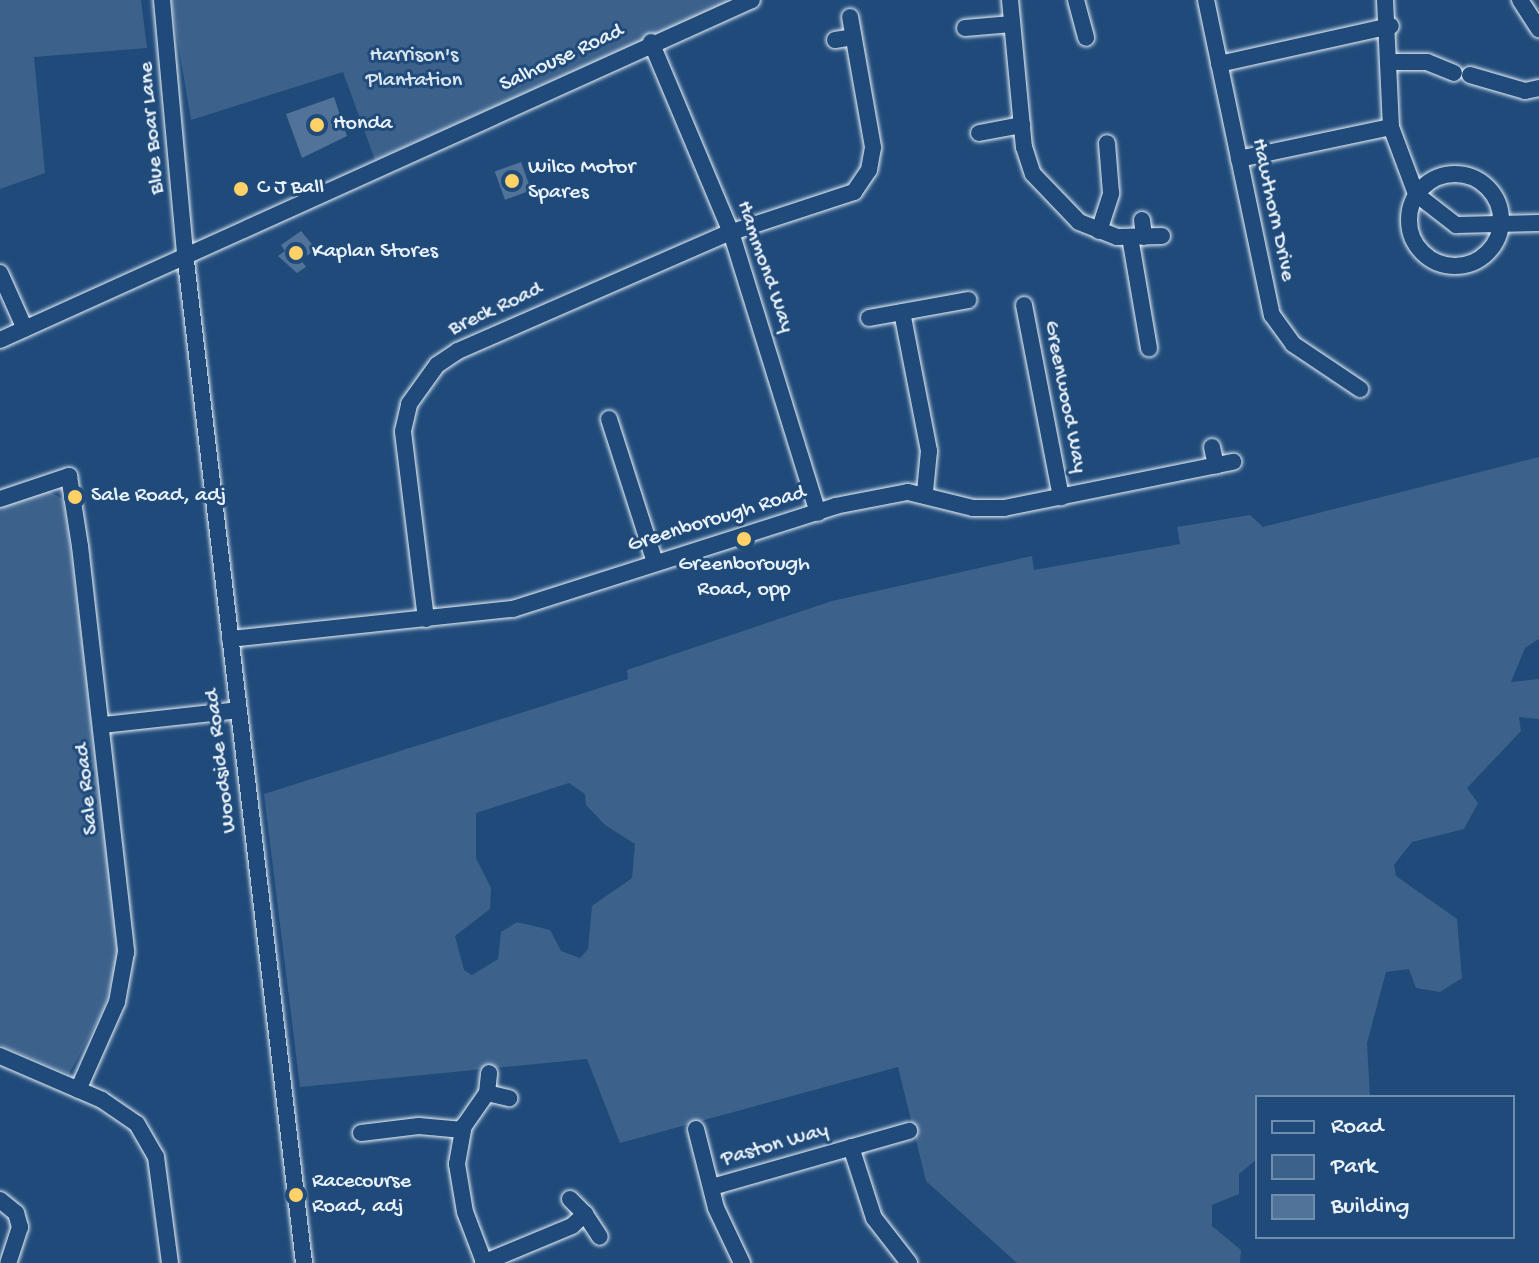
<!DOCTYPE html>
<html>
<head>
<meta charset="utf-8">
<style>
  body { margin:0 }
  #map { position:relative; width:1539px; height:1263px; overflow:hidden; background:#1f4a7a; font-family:"Gochi Hand",sans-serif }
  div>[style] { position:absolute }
  .green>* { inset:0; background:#3c628c }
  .building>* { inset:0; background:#517399; transform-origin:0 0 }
  .roads { filter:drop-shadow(0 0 2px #e8f1f8) drop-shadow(0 0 2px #e8f1f8) }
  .minor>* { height:16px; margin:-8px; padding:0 8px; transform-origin:8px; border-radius:8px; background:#1f4a7a }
  .minor>.ring { margin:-8px; padding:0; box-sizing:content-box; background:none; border:16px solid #1f4a7a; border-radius:50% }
  .dots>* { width:22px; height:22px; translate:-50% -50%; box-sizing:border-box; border:4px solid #1f4a7a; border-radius:50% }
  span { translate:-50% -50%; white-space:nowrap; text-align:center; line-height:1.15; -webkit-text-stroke:6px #1f4a7a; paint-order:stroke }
  .park-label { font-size:22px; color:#d7e3ed }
  .street-label { font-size:22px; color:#e8f1f8 }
  .poi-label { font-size:22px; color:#e8f1f8 }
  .left { translate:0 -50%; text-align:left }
  .legend { position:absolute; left:1255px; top:1095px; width:260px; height:144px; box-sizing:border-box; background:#1f4a7a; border:2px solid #6f8dac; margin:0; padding:10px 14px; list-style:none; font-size:24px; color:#e8f1f8 }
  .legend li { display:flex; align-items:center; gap:16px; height:40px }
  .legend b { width:40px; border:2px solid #6f8dac }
</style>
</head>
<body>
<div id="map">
  <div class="green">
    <div style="clip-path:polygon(0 0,141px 0,147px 48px,34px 57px,45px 173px,0 189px)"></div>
    <div style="clip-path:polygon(171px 0,733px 0,375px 160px,343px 72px,191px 120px)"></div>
    <div style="clip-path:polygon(evenodd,1539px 457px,1539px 639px,1525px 648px,1511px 682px,1539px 679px,1539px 719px,1519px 717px,1521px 731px,1467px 788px,1478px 803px,1464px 829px,1412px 842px,1394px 865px,1396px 876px,1457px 919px,1462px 978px,1440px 992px,1416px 988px,1409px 969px,1386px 972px,1367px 1043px,1370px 1097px,1257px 1097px,1257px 1159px,1239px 1174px,1239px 1194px,1212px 1205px,1212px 1226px,1241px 1250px,1240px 1263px,1017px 1263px,926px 1181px,898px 1067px,620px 1143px,587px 1059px,300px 1087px,264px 794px,628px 679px,627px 670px,832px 601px,1032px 556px,1034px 570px,1180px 544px,1177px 527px,1250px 515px,1263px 527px,1539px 457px,569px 783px,585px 794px,586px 805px,605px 825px,635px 844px,632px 878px,592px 906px,588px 949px,580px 958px,561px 951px,550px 930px,517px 922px,501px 932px,498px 959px,472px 975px,464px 970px,455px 936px,490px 909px,491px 888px,476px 858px,476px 813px,569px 783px)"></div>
    <div style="clip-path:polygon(47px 490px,63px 499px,72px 556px,118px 955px,104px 1009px,69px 1074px,0 1045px,0 508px)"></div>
  </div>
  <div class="building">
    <div style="clip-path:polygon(334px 97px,347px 136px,302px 158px,286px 114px)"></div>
    <div style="left:521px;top:162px;width:30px;height:28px;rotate:70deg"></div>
    <div style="clip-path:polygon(301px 231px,316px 249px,301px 260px,306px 267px,297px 273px,278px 256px,285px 251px,281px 245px)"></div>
  </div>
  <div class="roads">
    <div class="minor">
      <div style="left:162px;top:0;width:254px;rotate:84.8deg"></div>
      <div style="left:185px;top:253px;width:1017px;rotate:83.28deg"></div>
      <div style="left:1010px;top:0;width:148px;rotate:84.6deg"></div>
      <div style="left:1024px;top:147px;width:28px;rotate:72deg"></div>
      <div style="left:1033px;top:174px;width:66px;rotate:46.2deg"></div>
      <div style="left:1079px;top:222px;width:41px;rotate:21.5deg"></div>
      <div style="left:1117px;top:237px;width:45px;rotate:-1.3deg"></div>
      <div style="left:1076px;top:0;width:39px;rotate:75deg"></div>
      <div style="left:1206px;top:0;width:322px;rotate:78.2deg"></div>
      <div style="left:1272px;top:315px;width:36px;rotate:54deg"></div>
      <div style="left:1293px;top:344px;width:81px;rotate:33.9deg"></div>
      <div style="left:1385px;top:0;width:127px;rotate:87.3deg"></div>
      <div style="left:1391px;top:127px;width:72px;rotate:69.5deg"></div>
      <div style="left:1416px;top:194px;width:51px;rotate:37.8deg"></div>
      <div style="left:1456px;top:225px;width:83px;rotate:-1.4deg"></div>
      <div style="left:1520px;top:0;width:35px;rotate:57deg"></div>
      <div style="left:965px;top:28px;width:47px;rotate:-4.9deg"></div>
      <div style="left:835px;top:40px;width:18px;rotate:-9deg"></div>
      <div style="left:651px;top:42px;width:206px;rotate:67.2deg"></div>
      <div style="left:731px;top:232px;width:294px;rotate:72.8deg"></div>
      <div style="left:1390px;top:62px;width:37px"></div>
      <div style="left:1427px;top:62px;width:29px;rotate:22deg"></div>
      <div style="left:1219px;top:64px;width:176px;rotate:-12.5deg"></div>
      <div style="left:1470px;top:75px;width:57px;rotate:16.2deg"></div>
      <div style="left:1525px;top:91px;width:14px;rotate:-12deg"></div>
      <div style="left:979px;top:133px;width:44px;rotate:-10.5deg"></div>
      <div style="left:1239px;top:159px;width:155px;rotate:-11.9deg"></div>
      <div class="ring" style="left:1409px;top:174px;width:76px;height:76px"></div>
      <div style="left:1142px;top:220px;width:17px;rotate:83deg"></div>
      <div style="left:1099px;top:231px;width:40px;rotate:-72deg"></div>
      <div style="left:1111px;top:193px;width:50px;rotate:-94.6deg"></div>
      <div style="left:1130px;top:237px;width:113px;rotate:80.3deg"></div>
      <div style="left:0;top:273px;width:61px;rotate:65.9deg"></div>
      <div style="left:1024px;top:305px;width:196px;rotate:79.1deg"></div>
      <div style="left:902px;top:312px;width:142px;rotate:79deg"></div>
      <div style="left:929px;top:451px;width:41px;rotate:95.6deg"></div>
      <div style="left:869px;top:318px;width:101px;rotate:-10.3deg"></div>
      <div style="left:0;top:340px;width:825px;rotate:-24.33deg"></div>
      <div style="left:609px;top:419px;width:150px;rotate:72.2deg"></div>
      <div style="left:1212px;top:447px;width:19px;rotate:78deg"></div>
      <div style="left:0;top:499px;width:73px;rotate:-18.4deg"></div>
      <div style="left:69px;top:476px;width:71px;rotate:81.1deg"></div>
      <div style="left:80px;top:546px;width:409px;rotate:83.5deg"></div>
      <div style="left:126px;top:952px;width:51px;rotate:100.2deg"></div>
      <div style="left:117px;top:1002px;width:96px;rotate:113.9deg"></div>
      <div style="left:426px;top:619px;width:189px;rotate:-97deg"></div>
      <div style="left:403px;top:431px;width:28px;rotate:-77deg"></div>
      <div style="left:409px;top:404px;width:48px;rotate:-54.3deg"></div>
      <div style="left:437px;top:365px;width:25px;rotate:-34deg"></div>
      <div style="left:458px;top:351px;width:292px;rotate:-23.6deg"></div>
      <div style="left:726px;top:234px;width:135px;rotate:-18.2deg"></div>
      <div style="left:854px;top:192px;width:27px;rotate:-56deg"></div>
      <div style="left:869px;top:170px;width:23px;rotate:-80deg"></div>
      <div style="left:873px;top:147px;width:132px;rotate:-100deg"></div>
      <div style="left:230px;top:639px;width:285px;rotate:-6.1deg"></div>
      <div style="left:513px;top:609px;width:338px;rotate:-17.7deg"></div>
      <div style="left:835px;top:506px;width:74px;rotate:-10.9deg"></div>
      <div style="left:908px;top:492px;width:67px;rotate:13.8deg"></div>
      <div style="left:973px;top:508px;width:31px"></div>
      <div style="left:1004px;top:508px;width:234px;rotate:-11.4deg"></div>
      <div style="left:103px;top:725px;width:136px;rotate:-6.3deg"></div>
      <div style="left:0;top:1056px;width:111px;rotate:23.3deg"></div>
      <div style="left:102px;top:1100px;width:42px;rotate:34.4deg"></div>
      <div style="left:137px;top:1124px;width:38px;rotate:60deg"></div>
      <div style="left:156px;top:1157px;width:107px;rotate:82.5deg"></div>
      <div style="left:487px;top:1093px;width:23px;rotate:13deg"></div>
      <div style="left:696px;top:1129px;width:81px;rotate:75.8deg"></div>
      <div style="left:716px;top:1208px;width:61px;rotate:64.7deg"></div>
      <div style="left:361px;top:1133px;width:58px;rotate:-6.9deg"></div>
      <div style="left:419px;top:1126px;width:44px;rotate:5.2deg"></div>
      <div style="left:851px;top:1147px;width:75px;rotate:72.1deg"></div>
      <div style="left:874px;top:1218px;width:57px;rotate:52.1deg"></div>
      <div style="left:712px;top:1187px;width:205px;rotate:-15.9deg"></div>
      <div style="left:570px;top:1199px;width:21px;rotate:45deg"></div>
      <div style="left:0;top:1200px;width:21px;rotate:39deg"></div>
      <div style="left:16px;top:1213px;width:15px;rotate:74deg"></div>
      <div style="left:20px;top:1227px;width:38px;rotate:108deg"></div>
      <div style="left:484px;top:1262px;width:53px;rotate:-110.8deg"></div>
      <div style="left:465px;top:1212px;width:49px;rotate:-99.5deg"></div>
      <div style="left:457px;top:1164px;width:39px;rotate:-80deg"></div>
      <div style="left:464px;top:1126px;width:40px;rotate:-55.1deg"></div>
      <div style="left:487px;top:1093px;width:20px;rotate:-84deg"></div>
      <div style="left:483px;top:1263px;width:96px;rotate:-22.6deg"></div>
      <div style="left:572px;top:1226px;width:18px;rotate:-43deg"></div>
      <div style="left:585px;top:1214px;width:27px;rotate:57deg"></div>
    </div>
  </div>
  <div class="dots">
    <div style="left:317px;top:125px;background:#ffd166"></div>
    <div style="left:512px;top:181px;background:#ffd166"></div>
    <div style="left:241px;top:189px;background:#ffd166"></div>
    <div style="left:296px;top:253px;background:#ffd166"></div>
    <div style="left:75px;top:497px;background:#ffd166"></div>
    <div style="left:744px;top:539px;background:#ffd166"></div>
    <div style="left:296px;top:1195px;background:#ffd166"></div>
  </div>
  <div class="park-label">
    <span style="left:414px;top:69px">Harrison's<br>Plantation</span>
  </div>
  <div class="street-label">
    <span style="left:562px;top:59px;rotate:-25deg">Salhouse Road</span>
    <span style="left:153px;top:128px;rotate:-95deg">Blue Boar Lane</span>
    <span style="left:1272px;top:210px;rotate:78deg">Hawthorn Drive</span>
    <span style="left:764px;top:267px;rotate:71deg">Hammond Way</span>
    <span style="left:496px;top:310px;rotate:-25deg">Breck Road</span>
    <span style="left:1064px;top:397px;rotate:79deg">Greenwood Way</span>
    <span style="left:717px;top:520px;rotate:-17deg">Greenborough Road</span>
    <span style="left:222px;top:761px;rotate:-97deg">Woodside Road</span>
    <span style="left:88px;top:789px;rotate:-96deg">Sale Road</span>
    <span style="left:775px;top:1146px;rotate:-16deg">Paston Way</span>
  </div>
  <div class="poi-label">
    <span class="left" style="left:333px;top:125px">Honda</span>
    <span class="left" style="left:528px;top:181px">Wilco Motor<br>Spares</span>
    <span class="left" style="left:257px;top:189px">C J Ball</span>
    <span class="left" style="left:312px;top:253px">Kaplan Stores</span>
    <span class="left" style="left:91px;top:497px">Sale Road, adj</span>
    <span style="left:744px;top:578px">Greenborough<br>Road, opp</span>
    <span class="left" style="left:312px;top:1195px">Racecourse<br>Road, adj</span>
  </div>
  <ul class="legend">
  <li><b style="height:10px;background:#1f4a7a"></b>Road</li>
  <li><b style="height:22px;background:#3c628c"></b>Park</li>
  <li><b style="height:22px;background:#517399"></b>Building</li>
  </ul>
</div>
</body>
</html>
